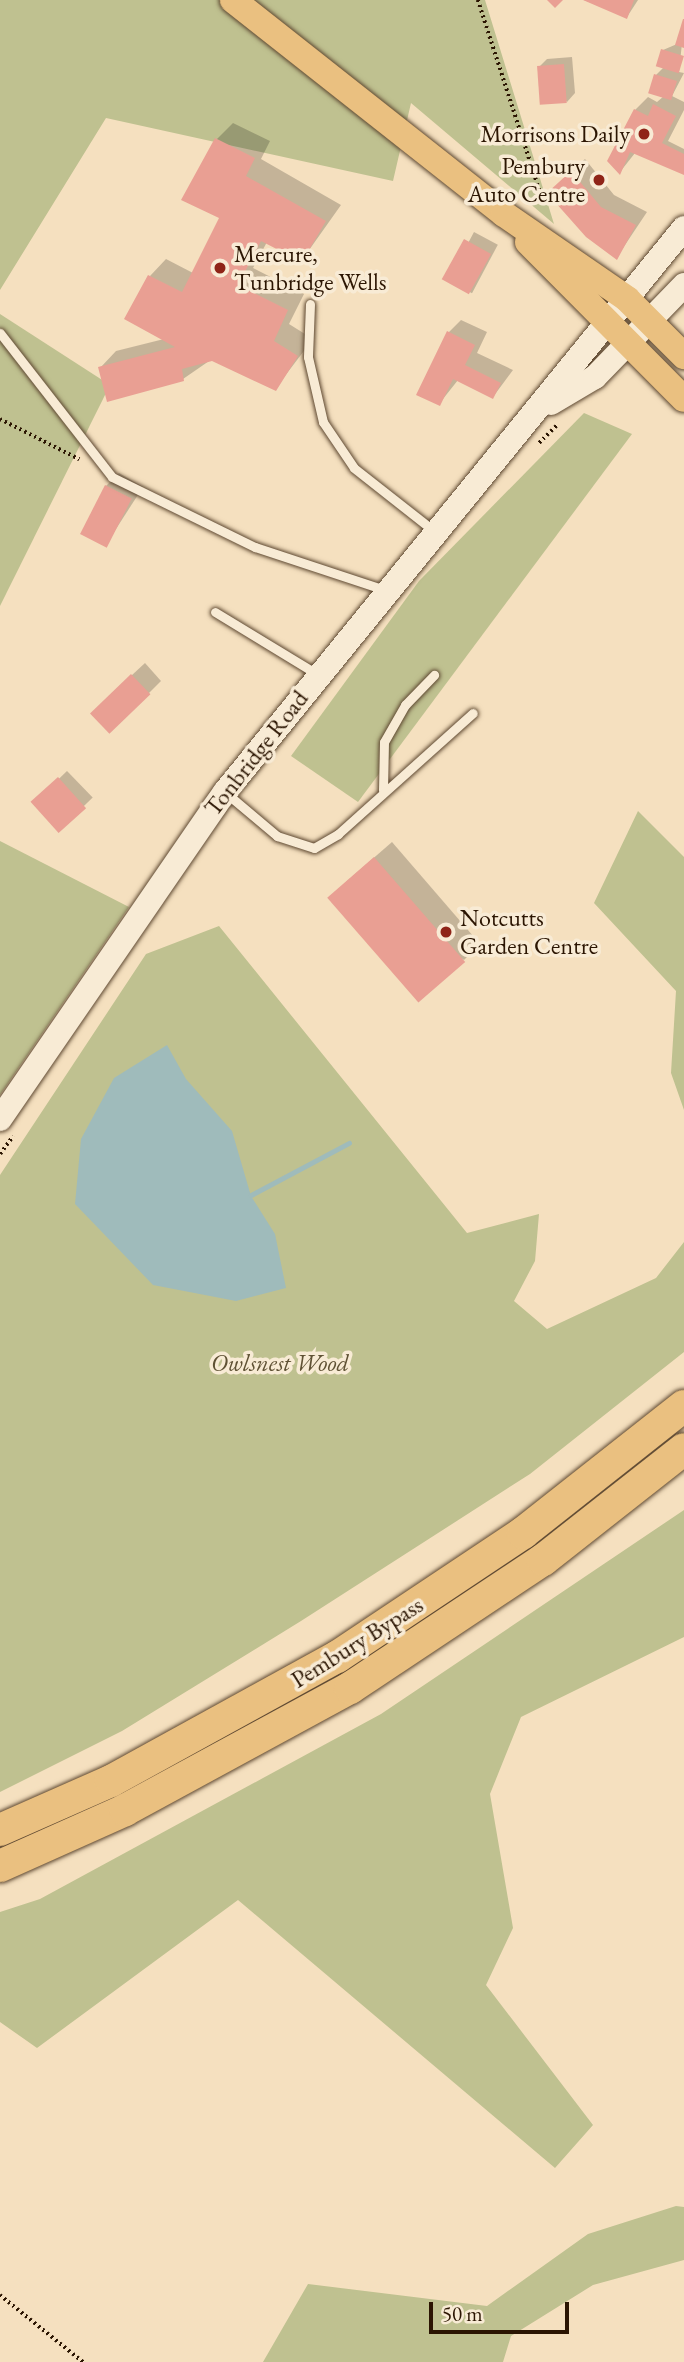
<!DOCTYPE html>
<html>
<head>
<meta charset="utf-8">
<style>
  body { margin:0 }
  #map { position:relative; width:684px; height:2362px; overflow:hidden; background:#f5e0bf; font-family:"EB Garamond",serif }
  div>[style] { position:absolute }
  .green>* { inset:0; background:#bfc190 }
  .water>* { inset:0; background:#9fbbbb }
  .shadow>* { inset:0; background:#0003; transform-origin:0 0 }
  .stream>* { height:5px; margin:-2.5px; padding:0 2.5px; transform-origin:2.5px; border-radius:2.5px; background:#9fbbbb }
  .building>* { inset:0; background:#e99f93; transform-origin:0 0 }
  .path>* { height:3.5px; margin-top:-1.75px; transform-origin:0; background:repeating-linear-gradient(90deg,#2b1502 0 2px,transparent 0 5.5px) }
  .roads { filter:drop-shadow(0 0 2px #5e4831) drop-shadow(0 0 2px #5e4831) }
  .lane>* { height:9px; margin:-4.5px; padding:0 4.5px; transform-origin:4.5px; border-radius:4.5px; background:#f8ebd5 }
  .secondary>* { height:24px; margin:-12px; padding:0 12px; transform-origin:12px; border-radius:12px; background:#f8ebd5 }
  .primary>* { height:26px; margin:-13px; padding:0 13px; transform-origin:13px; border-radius:13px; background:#eac080 }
  .highway>* { height:32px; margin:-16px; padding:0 16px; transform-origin:16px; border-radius:16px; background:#eac080 }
  .dots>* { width:19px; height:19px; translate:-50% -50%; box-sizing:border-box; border:4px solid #f8ebd5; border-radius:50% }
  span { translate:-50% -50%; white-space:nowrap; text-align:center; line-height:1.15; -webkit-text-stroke:7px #f8ebd5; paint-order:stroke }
  .poi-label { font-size:24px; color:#2b1502 }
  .right { translate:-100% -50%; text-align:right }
  .left { translate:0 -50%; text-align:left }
  .street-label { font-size:24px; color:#2b1502 }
  .park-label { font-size:24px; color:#5f5134; font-style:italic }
  .scale { position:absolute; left:429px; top:2302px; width:140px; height:32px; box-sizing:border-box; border:4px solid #2b1502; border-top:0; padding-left:9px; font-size:21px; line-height:24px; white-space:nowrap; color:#2b1502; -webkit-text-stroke:5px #f8ebd5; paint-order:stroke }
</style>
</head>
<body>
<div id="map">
  <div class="green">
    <div style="clip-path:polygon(0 0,485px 0,554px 224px,411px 103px,393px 181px,106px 118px,0 290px)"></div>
    <div style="clip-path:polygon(0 314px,110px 385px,0 606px)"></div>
    <div style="clip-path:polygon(584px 413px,632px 434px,358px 802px,291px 756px,419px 581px)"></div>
    <div style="clip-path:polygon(638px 811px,684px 857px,684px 1110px,671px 1073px,676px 991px,594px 903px)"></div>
    <div style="clip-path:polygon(0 841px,129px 907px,0 1095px)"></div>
    <div style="clip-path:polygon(219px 926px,467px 1233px,539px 1214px,535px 1261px,514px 1301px,547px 1329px,656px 1278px,684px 1242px,684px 1352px,530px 1474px,301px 1621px,122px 1731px,0 1792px,0 1175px,146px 954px)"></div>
    <div style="clip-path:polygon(684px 1510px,684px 1637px,521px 1717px,490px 1794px,513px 1928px,486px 1985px,593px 2125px,555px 2168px,238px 1900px,37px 2048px,0 2022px,0 1912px,40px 1899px,381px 1714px)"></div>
    <div style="clip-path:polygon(676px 2206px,684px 2207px,684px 2260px,593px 2285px,511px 2336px,503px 2362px,263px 2362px,308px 2284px,487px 2306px,588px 2234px)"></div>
  </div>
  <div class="water">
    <div style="clip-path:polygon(167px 1045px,186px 1079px,232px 1131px,251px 1196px,275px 1234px,286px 1288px,236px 1301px,153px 1285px,75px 1204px,81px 1139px,114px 1078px)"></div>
  </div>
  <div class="shadow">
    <div style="clip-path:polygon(584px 0,638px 0,627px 17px)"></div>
    <div style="clip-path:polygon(684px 24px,679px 72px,684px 73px,672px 96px,684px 102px,684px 110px,668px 141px,684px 149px,684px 173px,635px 153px,620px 172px,635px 110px,648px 97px,657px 102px,664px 96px,656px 75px,664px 67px,663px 50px,677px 44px)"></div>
    <div style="clip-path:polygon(572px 57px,575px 93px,567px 102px,539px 67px,547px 59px)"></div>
    <div style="clip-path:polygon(233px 123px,270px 141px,261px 159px,341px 205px,302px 260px,267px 242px,253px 268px,304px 294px,289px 324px,313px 339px,275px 389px,212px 359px,183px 379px,100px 368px,116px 351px,164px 339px,150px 276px,166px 259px,193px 273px,222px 217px,217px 139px)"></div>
    <div style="clip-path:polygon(585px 159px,614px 195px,647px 212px,617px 257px,561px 181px)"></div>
    <div style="left:474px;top:232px;width:27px;height:55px;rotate:28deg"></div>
    <div style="clip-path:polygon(461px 320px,487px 332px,477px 353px,513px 370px,493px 397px,458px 380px,439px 404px,449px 332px)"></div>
    <div style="clip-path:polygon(119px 473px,143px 487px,105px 546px,106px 486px)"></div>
    <div style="clip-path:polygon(145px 663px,161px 681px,149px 693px,104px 701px)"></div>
    <div style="left:67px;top:771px;width:37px;height:47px;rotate:46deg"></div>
    <div style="clip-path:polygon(392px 842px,480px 944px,464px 960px,346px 882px)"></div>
  </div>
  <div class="stream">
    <div style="left:251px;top:1195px;width:111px;rotate:-28deg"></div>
  </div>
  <div class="building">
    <div style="clip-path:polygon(547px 0,563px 0,555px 8px)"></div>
    <div style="clip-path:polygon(583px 0,634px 0,627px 19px)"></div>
    <div style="clip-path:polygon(683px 19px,684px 19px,684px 48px,675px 45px)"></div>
    <div style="left:661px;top:49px;width:24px;height:18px;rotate:17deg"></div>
    <div style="left:564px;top:64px;width:39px;height:27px;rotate:86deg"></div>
    <div style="left:654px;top:74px;width:24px;height:20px;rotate:17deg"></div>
    <div style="clip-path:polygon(653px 104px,676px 116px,662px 143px,684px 154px,684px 175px,630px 152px,620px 175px,607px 161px,634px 109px,648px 116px)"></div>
    <div style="clip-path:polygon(215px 138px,255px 158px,246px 176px,326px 221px,302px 262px,261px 241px,238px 285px,288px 310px,274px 341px,298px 356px,276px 391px,212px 361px,182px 369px,184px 381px,107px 402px,98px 367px,175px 347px,124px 319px,148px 275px,182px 292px,219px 218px,181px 200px)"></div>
    <div style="clip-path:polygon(571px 171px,601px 207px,636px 225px,617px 260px,586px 237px,547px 193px)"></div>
    <div style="left:464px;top:239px;width:31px;height:46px;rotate:29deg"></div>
    <div style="clip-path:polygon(447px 331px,475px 345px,465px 365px,501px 383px,493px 399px,453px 379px,440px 406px,416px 395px)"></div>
    <div style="left:105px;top:485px;width:30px;height:55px;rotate:27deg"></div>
    <div style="left:131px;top:674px;width:28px;height:57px;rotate:46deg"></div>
    <div style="left:58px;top:777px;width:42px;height:37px;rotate:48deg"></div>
    <div style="left:374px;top:857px;width:139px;height:62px;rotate:49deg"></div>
  </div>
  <div class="path">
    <div style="left:478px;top:0;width:208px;rotate:72.1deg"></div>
    <div style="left:0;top:419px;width:89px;rotate:26.9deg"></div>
    <div style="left:539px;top:443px;width:27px;rotate:-45deg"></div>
    <div style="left:0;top:1154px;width:22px;rotate:-54deg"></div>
    <div style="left:0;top:2295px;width:107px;rotate:38.9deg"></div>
  </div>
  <div class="roads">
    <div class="lane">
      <div style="left:310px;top:304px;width:53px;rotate:92.2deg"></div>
      <div style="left:308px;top:357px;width:67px;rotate:77deg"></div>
      <div style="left:323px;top:422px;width:55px;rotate:56deg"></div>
      <div style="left:354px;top:468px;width:102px;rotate:38.2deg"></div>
      <div style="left:0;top:333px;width:182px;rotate:52.1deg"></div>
      <div style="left:112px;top:477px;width:159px;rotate:26.1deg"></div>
      <div style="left:255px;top:547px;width:137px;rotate:18.3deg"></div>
      <div style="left:215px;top:612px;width:119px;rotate:31.3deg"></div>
      <div style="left:383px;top:790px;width:48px;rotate:-88.8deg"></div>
      <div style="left:384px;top:742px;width:43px;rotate:-60.4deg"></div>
      <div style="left:405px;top:705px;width:42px;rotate:-46deg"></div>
      <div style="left:226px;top:793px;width:67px;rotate:40.1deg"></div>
      <div style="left:277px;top:836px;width:39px;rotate:18deg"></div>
      <div style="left:314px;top:848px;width:28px;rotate:-30deg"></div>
      <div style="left:338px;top:834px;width:181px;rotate:-41.9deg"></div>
    </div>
    <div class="secondary">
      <div style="left:551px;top:403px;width:51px;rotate:-30.6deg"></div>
      <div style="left:595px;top:377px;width:128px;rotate:-45.9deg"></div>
      <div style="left:0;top:1119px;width:397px;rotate:-55.5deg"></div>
      <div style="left:225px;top:792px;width:727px;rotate:-50.86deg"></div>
    </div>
    <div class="primary">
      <div style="left:233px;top:0;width:345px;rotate:38.3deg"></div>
      <div style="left:504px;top:214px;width:150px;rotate:34.6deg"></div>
      <div style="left:627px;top:299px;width:81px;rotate:45deg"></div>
      <div style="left:528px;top:242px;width:221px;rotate:45.2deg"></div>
    </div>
    <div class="highway">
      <div style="left:0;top:1830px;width:121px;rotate:-23.8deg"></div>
      <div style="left:111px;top:1781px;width:258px;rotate:-28.8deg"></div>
      <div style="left:337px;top:1657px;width:224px;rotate:-33.7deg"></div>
      <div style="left:523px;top:1533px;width:205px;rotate:-38.3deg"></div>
      <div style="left:0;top:1866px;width:137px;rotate:-24.1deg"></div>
      <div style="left:125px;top:1810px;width:256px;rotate:-28.5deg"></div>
      <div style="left:350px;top:1688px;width:232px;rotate:-33.6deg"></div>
      <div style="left:543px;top:1560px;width:179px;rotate:-38.2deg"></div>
    </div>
  </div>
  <div class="dots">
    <div style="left:644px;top:134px;background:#8f2418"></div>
    <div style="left:599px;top:180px;background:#8f2418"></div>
    <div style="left:220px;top:268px;background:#8f2418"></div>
    <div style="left:446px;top:932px;background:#8f2418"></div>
  </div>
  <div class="poi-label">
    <span class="right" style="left:630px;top:134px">Morrisons Daily</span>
    <span class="right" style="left:585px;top:180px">Pembury<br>Auto Centre</span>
    <span class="left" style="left:234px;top:268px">Mercure,<br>Tunbridge Wells</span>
    <span class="left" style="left:460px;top:932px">Notcutts<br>Garden Centre</span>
  </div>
  <div class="street-label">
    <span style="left:256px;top:753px;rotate:-52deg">Tonbridge Road</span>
    <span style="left:357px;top:1642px;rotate:-32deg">Pembury Bypass</span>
  </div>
  <div class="park-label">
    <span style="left:280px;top:1363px">Owlsnest Wood</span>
  </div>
  <div class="scale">50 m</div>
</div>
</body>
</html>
